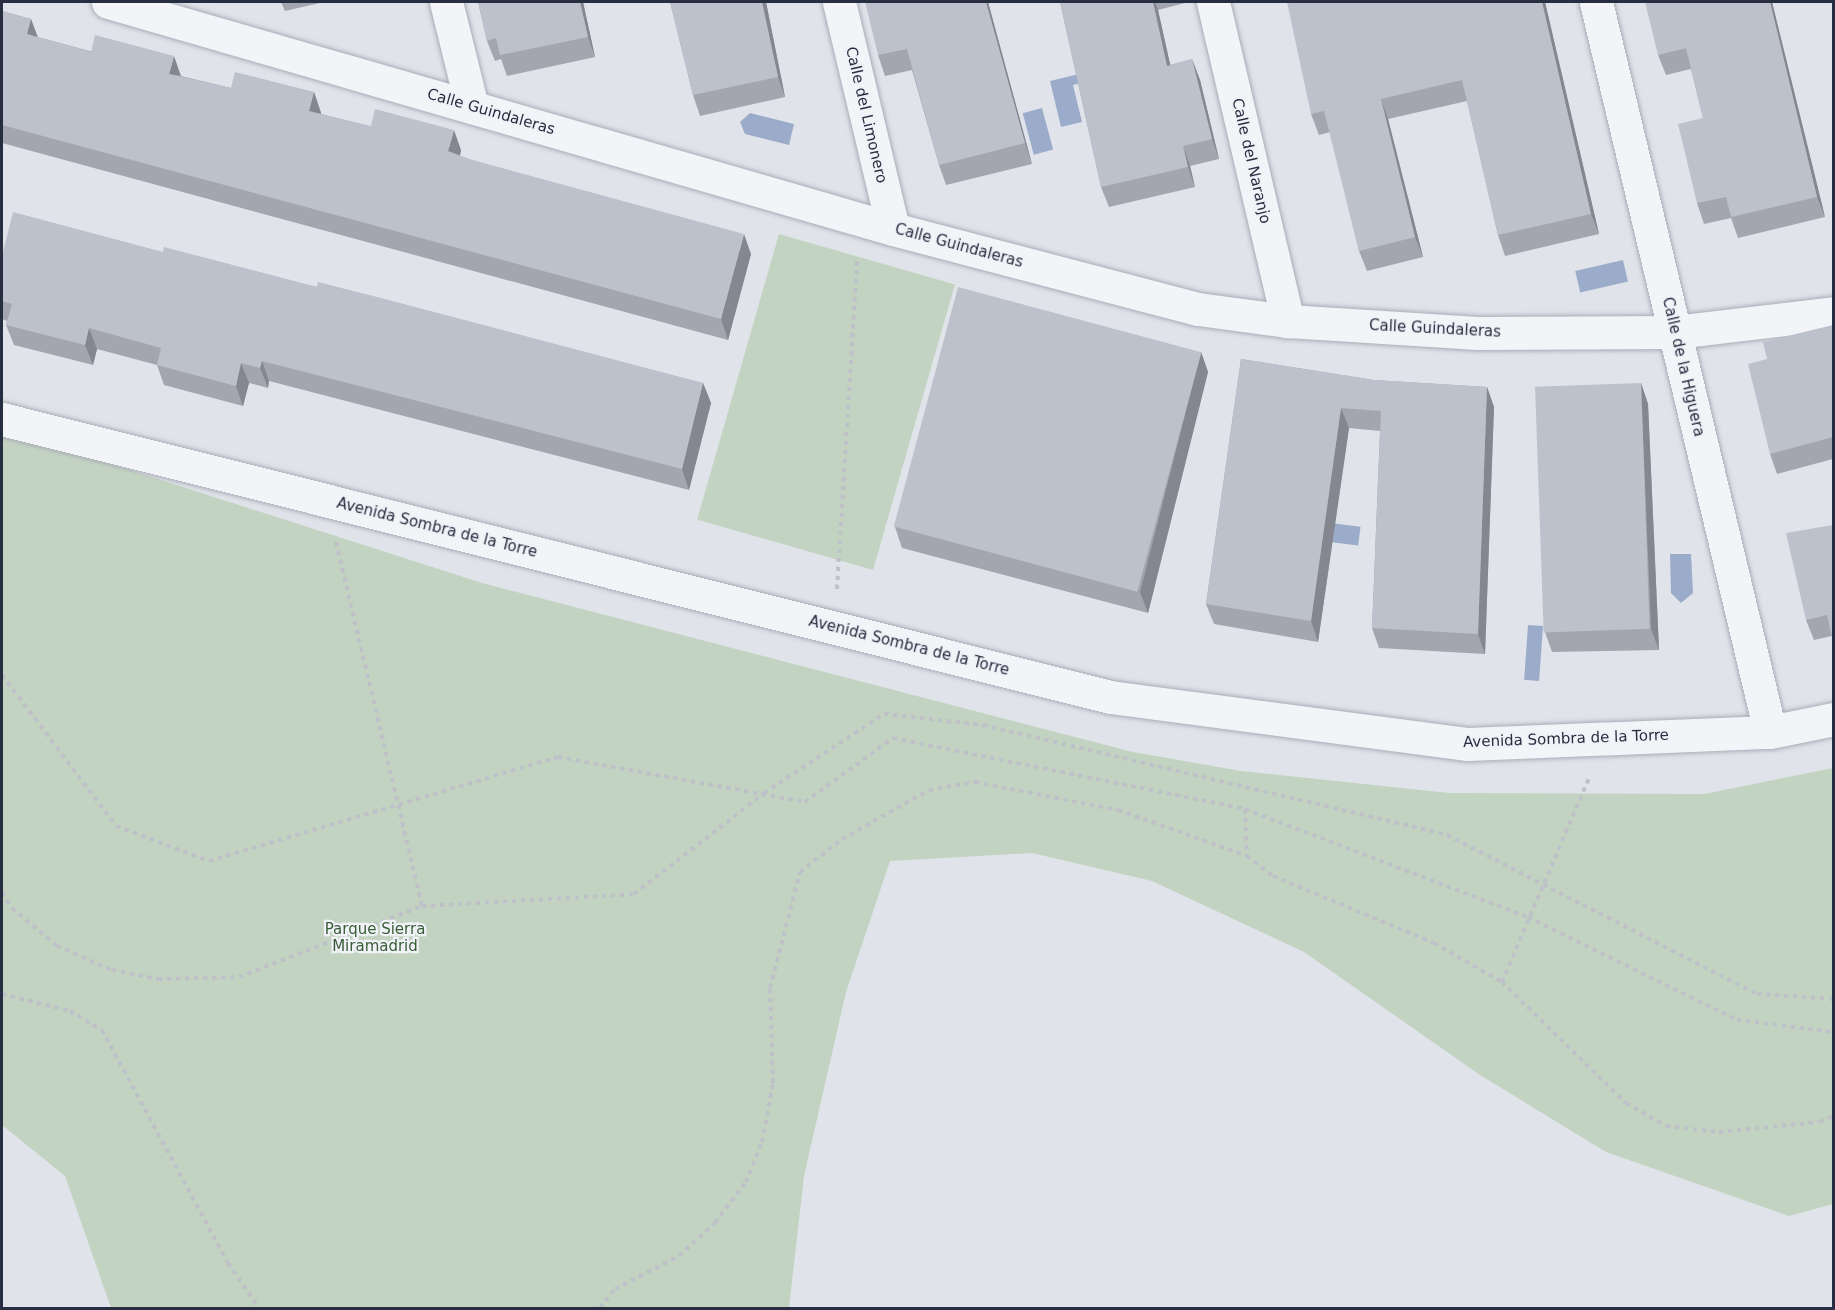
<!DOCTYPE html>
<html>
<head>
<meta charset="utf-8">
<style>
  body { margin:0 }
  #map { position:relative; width:1835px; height:1310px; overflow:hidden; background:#e0e3e9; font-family:"DejaVu Sans",sans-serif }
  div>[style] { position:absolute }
  .green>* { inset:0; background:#c3d3c1; transform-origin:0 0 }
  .water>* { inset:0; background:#9babca; transform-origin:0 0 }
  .path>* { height:4px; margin-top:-2px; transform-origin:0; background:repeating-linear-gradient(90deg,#bec1c8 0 4.5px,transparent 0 9px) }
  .roads { filter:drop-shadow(0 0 2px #a9adb7) drop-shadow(0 0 2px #a9adb7) }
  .street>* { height:33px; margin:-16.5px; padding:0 16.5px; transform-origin:16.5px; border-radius:16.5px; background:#f3f4f7 }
  .wall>* { inset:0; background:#a3a6af }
  .shaded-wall>* { inset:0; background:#84878f }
  .building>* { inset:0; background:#bdc1cc; transform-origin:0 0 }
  span { translate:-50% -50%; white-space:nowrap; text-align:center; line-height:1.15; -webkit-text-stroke:4.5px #f0f2f7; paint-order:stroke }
  .street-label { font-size:15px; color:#282e41 }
  .park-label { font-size:15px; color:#385d36 }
  .frame { position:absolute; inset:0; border:3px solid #282e41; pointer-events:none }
</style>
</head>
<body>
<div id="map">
  <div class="green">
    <div style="left:779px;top:234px;width:183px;height:297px;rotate:16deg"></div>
    <div style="clip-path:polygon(2px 429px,482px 583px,1133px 752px,1241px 771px,1449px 793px,1704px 794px,1833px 768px,1833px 1204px,1789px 1216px,1606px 1152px,1480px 1075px,1304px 952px,1152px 881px,1032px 853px,890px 861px,846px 992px,804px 1176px,789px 1308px,111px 1308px,65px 1176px,2px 1125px)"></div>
  </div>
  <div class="water">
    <div style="clip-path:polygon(1079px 74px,1081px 83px,1073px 85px,1082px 122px,1061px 127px,1050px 81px)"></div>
    <div style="left:1042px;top:108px;width:43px;height:20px;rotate:75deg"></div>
    <div style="clip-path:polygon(750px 113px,794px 124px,789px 145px,745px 134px,740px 122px)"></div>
    <div style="left:1623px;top:260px;width:22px;height:49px;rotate:77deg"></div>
    <div style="left:1298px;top:519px;width:63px;height:19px;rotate:7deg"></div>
    <div style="clip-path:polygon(1670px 554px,1691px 554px,1693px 593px,1681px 603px,1671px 593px)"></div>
    <div style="left:1528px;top:625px;width:15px;height:55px;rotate:4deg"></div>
  </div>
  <div class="path">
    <div style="left:336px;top:542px;width:374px;rotate:76.7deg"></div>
    <div style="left:837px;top:589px;width:332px;rotate:-86.5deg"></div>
    <div style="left:2px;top:675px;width:189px;rotate:52.9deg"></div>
    <div style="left:116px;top:826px;width:99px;rotate:20.6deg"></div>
    <div style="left:209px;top:861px;width:364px;rotate:-16.6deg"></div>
    <div style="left:558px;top:757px;width:251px;rotate:10.3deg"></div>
    <div style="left:805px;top:802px;width:109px;rotate:-36deg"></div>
    <div style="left:893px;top:738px;width:359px;rotate:11.4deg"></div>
    <div style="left:1245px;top:809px;width:303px;rotate:20.9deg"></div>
    <div style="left:1528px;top:917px;width:233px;rotate:26.2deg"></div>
    <div style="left:1737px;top:1020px;width:98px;rotate:7.1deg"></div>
    <div style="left:1245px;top:809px;width:47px;rotate:87.6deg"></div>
    <div style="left:1247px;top:856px;width:33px;rotate:38deg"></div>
    <div style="left:1273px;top:876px;width:174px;rotate:22.6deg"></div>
    <div style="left:1434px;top:943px;width:78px;rotate:29.8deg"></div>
    <div style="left:1502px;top:982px;width:173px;rotate:44.3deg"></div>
    <div style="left:1626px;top:1103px;width:46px;rotate:29.9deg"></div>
    <div style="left:1666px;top:1126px;width:53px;rotate:6.5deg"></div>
    <div style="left:1719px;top:1132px;width:101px;rotate:-5.7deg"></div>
    <div style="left:1820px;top:1122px;width:15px;rotate:-23deg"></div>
    <div style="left:2px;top:892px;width:19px;rotate:58deg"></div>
    <div style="left:12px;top:908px;width:59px;rotate:40.2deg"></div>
    <div style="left:57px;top:946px;width:60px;rotate:23.6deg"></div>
    <div style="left:112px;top:970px;width:47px;rotate:11.1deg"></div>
    <div style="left:158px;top:979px;width:81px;rotate:-1.4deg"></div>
    <div style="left:239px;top:977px;width:196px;rotate:-21.2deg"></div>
    <div style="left:422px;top:906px;width:212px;rotate:-3.2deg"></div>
    <div style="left:634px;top:894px;width:165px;rotate:-37.8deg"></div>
    <div style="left:764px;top:793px;width:144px;rotate:-33.4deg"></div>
    <div style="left:884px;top:714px;width:100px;rotate:6.3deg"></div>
    <div style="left:983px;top:725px;width:477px;rotate:13.3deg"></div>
    <div style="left:1447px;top:835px;width:348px;rotate:27.2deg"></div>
    <div style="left:1757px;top:994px;width:77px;rotate:3.7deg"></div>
    <div style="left:1502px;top:982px;width:224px;rotate:-66.9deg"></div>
    <div style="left:2px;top:994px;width:70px;rotate:14deg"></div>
    <div style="left:70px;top:1011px;width:37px;rotate:31deg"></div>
    <div style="left:102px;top:1030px;width:265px;rotate:61.6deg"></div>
    <div style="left:228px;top:1263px;width:55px;rotate:55.4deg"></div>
    <div style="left:600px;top:1308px;width:24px;rotate:-52deg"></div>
    <div style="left:615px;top:1289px;width:72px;rotate:-27.3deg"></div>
    <div style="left:679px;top:1256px;width:49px;rotate:-42.5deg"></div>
    <div style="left:715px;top:1223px;width:51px;rotate:-52.9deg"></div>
    <div style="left:746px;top:1182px;width:43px;rotate:-68.2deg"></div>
    <div style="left:762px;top:1142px;width:60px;rotate:-79.4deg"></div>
    <div style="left:773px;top:1083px;width:95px;rotate:-91.8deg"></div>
    <div style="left:770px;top:988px;width:120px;rotate:-75.5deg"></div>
    <div style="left:800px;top:872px;width:53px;rotate:-38.2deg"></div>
    <div style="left:842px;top:839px;width:100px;rotate:-29.4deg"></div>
    <div style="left:929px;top:790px;width:47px;rotate:-9.9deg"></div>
    <div style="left:975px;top:782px;width:146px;rotate:11.1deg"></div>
    <div style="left:1118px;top:810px;width:137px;rotate:19.6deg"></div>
  </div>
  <div class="roads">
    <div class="street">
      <div style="left:108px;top:2px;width:817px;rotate:16.13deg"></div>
      <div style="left:893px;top:229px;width:315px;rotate:14.7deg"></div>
      <div style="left:1198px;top:309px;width:91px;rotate:7.6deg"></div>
      <div style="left:1288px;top:321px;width:190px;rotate:3.6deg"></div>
      <div style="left:1478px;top:333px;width:197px;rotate:-0.3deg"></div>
      <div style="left:1675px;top:332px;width:160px;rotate:-6.8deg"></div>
      <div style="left:446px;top:2px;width:108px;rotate:76.1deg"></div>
      <div style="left:839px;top:2px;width:233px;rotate:76.6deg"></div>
      <div style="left:1213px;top:2px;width:328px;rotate:76.8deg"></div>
      <div style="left:1596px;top:2px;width:750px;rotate:76.59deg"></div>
      <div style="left:2px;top:419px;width:1142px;rotate:14.08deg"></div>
      <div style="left:1110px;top:697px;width:361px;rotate:7.5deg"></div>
      <div style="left:1468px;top:744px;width:302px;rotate:-2.3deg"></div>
      <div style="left:1770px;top:732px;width:65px;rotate:-11.5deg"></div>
    </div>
  </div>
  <div class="wall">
    <div style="clip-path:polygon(281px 2px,324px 2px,285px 11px)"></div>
    <div style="clip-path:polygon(478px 2px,583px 2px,595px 57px,507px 76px,501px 59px,495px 61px,487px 41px)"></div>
    <div style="clip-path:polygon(670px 2px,766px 2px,785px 97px,700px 116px,693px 95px)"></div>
    <div style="clip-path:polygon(988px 2px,1032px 164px,946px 185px,939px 165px,912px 70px,885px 76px,878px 55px)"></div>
    <div style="clip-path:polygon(1060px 2px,1184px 2px,1185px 3px,1158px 10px,1170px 65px,1192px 59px,1200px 80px,1219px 159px,1190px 166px,1195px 187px,1109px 207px,1101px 187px)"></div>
    <div style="clip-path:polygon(1545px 2px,1599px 234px,1505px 256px,1498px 235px,1467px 101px,1388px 119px,1423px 257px,1367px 271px,1359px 251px,1330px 132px,1319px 135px,1311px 114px)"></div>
    <div style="clip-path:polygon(1772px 2px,1825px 217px,1738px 238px,1731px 218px,1704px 224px,1697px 203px,1703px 118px,1691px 69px,1666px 75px,1658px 55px)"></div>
    <div style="clip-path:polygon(2px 11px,31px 19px,38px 37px,181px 76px,231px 88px,314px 92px,321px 113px,321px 114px,461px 150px,460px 156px,751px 254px,728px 340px,2px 143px)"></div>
    <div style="clip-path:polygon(163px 252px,317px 287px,703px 383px,711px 403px,689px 490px,269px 381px,268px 388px,249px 383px,243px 406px,164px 385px,157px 365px,97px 349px,93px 365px,14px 345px,6px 325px,7px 321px,2px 319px,2px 256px)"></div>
    <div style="clip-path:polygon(1833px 325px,1833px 459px,1777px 474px,1770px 454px,1767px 359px)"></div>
    <div style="clip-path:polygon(1201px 352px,1208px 372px,1148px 613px,902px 548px,895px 527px)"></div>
    <div style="clip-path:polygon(1241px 359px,1374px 380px,1487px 387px,1494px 407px,1485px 654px,1379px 648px,1372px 628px,1380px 431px,1349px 428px,1318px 642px,1214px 624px,1206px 604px)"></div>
    <div style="clip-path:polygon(1641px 383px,1648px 404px,1659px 650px,1552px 652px,1545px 632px)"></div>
    <div style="clip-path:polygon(1833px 525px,1833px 640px,1832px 636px,1814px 640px,1806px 620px)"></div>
  </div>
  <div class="shaded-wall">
    <div style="clip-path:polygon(580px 2px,583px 2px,595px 57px,588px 37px)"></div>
    <div style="clip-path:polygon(762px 2px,766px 2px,785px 97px,778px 77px)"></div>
    <div style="clip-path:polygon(986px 2px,988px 2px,1032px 164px,1025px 143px)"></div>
    <div style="clip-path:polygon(1153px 2px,1155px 2px,1158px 10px,1175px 86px,1167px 66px)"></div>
    <div style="clip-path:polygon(1542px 2px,1545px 2px,1599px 234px,1591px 214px)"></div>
    <div style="clip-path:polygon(1770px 2px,1772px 2px,1825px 217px,1817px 197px)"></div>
    <div style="clip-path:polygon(31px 19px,38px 39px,27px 34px)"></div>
    <div style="clip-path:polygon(174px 56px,181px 76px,169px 74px)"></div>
    <div style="clip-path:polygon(1192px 59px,1200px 80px,1219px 159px,1212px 139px)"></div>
    <div style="clip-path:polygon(314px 92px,321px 113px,316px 132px,309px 111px)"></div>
    <div style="clip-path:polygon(1381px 99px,1388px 119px,1423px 257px,1415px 237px)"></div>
    <div style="clip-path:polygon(454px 130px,461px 150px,456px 172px,448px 151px)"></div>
    <div style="clip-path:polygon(1183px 146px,1190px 166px,1195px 187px,1188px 167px)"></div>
    <div style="clip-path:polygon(744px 234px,751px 254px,728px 340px,721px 319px)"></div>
    <div style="clip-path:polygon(89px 328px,97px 349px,93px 365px,85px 345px)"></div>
    <div style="clip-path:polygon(1201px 352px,1208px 372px,1148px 613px,1140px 592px)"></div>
    <div style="clip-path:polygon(262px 361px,269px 381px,268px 388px,260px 368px)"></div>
    <div style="clip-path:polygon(241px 363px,249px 383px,243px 406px,236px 386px)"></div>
    <div style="clip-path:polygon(703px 383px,711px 403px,689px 490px,682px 469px)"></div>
    <div style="clip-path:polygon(1641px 383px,1648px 404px,1659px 650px,1651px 629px)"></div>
    <div style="clip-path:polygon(1487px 387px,1494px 407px,1485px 654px,1478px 634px)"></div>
    <div style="clip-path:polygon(1341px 408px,1349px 428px,1318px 642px,1311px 621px)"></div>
  </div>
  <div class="building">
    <div style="clip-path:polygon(478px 2px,580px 2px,588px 37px,500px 55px,496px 38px,487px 41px)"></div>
    <div style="clip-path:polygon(670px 2px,762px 2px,778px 77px,693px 95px)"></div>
    <div style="clip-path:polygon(865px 2px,986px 2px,1025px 143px,939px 165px,907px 49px,878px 55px)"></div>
    <div style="clip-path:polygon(1060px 2px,1153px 2px,1167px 66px,1192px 59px,1212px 139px,1183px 146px,1188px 167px,1101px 187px)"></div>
    <div style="clip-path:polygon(1287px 2px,1542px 2px,1591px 214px,1498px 235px,1462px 80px,1381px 99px,1415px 237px,1359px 251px,1324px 111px,1311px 114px)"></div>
    <div style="clip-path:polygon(1645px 2px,1770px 2px,1817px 197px,1731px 217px,1726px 197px,1697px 203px,1678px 124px,1703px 118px,1686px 48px,1658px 55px)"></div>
    <div style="clip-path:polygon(2px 11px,31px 19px,27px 34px,91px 52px,95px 35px,174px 56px,169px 74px,231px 88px,235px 72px,314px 92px,309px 111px,371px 126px,375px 109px,454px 130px,448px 151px,469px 159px,744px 234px,721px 319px,2px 125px)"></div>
    <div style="clip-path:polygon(13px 212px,163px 252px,164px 247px,317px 287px,318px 282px,381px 298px,703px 383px,682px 469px,262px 361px,260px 368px,241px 363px,236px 386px,157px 365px,161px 348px,89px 328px,85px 345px,6px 325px,12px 304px,2px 301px,2px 256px)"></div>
    <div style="left:958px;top:287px;width:252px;height:248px;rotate:15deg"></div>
    <div style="clip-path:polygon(1833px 325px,1833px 437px,1770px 454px,1748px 364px,1767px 359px,1763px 342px)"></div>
    <div style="clip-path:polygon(1241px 359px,1374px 380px,1487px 387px,1478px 634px,1372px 628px,1381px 411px,1341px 408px,1311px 621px,1206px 604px)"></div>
    <div style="left:1641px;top:383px;width:246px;height:106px;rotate:88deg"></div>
    <div style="clip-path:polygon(1833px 525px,1833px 636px,1832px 637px,1827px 615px,1806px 620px,1786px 533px)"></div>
  </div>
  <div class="street-label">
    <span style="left:491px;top:112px;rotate:16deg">Calle Guindaleras</span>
    <span style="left:866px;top:115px;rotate:77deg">Calle del Limonero</span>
    <span style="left:1251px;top:161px;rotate:77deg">Calle del Naranjo</span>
    <span style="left:959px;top:246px;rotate:15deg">Calle Guindaleras</span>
    <span style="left:1435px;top:329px;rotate:3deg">Calle Guindaleras</span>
    <span style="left:1683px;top:367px;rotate:77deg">Calle de la Higuera</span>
    <span style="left:437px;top:528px;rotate:14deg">Avenida Sombra de la Torre</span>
    <span style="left:909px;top:646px;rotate:14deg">Avenida Sombra de la Torre</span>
    <span style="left:1566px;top:739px;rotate:-2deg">Avenida Sombra de la Torre</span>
  </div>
  <div class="park-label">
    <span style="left:375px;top:938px">Parque Sierra<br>Miramadrid</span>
  </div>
  <div class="frame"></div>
</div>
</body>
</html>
